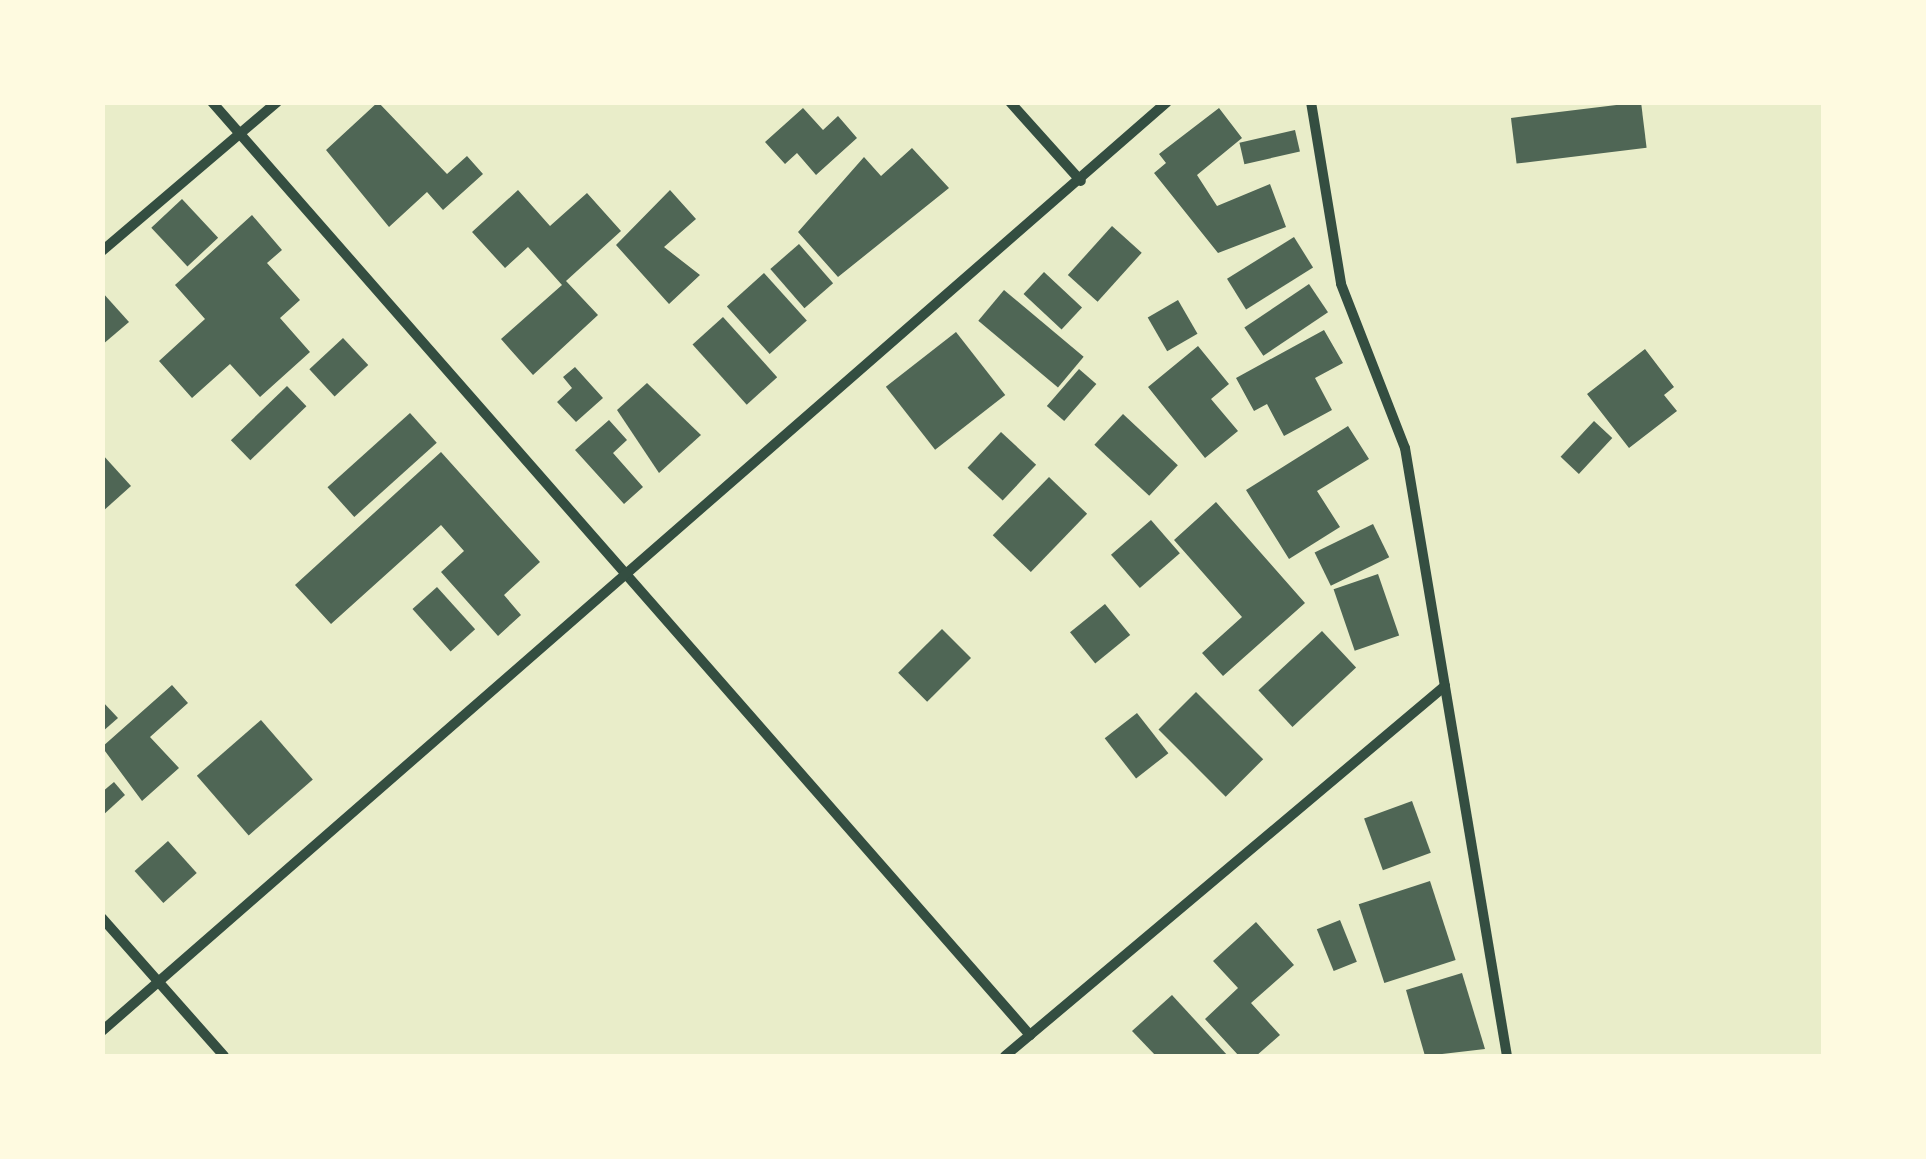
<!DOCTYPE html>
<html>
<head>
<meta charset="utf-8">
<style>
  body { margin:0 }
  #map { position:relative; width:1926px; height:1159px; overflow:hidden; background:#e9edc9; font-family:"Varela Round",sans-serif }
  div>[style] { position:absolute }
  .building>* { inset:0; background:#4f6655; transform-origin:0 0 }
  .minor>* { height:10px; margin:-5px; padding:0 5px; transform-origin:5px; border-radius:5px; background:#344e41 }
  span { translate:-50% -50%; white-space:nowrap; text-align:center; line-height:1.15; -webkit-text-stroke:10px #fefae0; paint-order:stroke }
  .frame { position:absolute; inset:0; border:105px solid #fefae0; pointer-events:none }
</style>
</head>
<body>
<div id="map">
  <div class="building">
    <div style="clip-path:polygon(378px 102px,447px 174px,467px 156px,483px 174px,443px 210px,427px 192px,389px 227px,326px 150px)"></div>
    <div style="left:1641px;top:102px;width:46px;height:131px;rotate:83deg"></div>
    <div style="clip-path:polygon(803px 108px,823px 130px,838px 116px,857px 138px,816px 175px,797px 153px,785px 164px,765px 142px)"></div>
    <div style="clip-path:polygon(1219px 108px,1242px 138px,1197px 175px,1217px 206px,1270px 184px,1286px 227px,1218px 253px,1154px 173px,1166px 163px,1159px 154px)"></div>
    <div style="left:1295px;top:130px;width:22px;height:57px;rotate:77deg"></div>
    <div style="clip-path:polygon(912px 148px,949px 188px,838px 277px,798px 232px,864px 157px,881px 176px)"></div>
    <div style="clip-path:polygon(518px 190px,550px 226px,587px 193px,621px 231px,566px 281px,598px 315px,533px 375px,501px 339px,562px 285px,528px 247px,505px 268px,472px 232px)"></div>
    <div style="clip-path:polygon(670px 190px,696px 219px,664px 247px,700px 275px,669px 304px,616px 245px)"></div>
    <div style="left:182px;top:199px;width:53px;height:42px;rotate:47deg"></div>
    <div style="clip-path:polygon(252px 215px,282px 250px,267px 263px,300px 300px,280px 318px,310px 352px,260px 397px,230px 364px,192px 398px,159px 361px,205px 319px,175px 285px)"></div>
    <div style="left:1112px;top:226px;width:40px;height:66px;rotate:42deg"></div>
    <div style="left:1294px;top:237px;width:36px;height:79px;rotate:58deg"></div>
    <div style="left:799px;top:244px;width:52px;height:38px;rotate:49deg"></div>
    <div style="left:1044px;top:272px;width:52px;height:30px;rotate:43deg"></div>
    <div style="left:764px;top:273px;width:64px;height:50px;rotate:48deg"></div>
    <div style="left:1309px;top:284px;width:34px;height:78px;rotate:56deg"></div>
    <div style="left:1004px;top:290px;width:104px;height:40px;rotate:40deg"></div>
    <div style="clip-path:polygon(102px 292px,129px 322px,102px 345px)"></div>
    <div style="left:1178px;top:300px;width:39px;height:35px;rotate:60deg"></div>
    <div style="left:723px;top:317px;width:81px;height:41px;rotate:48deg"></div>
    <div style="clip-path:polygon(1324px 330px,1343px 363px,1315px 378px,1332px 410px,1284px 436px,1267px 404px,1254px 411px,1236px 378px)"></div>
    <div style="left:956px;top:332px;width:80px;height:89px;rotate:52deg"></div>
    <div style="left:343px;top:338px;width:37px;height:46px;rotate:47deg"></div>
    <div style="clip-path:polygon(1198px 346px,1229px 384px,1211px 399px,1238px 431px,1205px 458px,1148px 387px)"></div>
    <div style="clip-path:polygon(1645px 349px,1674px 387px,1664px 395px,1677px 411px,1629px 448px,1587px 394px)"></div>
    <div style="clip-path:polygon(575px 367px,603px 398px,576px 422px,557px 402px,572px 388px,563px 377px)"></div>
    <div style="left:1079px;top:369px;width:23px;height:49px;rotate:41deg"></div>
    <div style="clip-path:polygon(647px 383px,701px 435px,659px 473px,617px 410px)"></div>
    <div style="left:287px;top:386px;width:28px;height:78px;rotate:46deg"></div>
    <div style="left:410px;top:413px;width:40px;height:111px;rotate:48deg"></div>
    <div style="left:1123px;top:414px;width:75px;height:42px;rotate:43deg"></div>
    <div style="clip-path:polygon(609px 420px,627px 440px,613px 453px,643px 487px,624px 504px,575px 450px)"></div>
    <div style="left:1594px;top:421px;width:25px;height:49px;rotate:43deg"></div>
    <div style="clip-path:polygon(1348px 426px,1369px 459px,1317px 491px,1340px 527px,1289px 559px,1246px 490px)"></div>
    <div style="left:1001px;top:432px;width:48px;height:49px;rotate:43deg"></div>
    <div style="clip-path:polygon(441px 452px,540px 562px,504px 595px,521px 615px,498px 636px,441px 572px,464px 551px,441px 525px,331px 624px,295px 585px)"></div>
    <div style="clip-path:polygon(102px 454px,131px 486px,102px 512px)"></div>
    <div style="left:1049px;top:477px;width:53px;height:81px;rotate:44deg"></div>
    <div style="clip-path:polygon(1216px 502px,1305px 603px,1223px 676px,1202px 653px,1242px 617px,1174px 540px)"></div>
    <div style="left:1151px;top:520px;width:44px;height:53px;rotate:49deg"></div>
    <div style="left:1373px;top:524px;width:37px;height:65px;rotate:64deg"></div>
    <div style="left:1378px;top:574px;width:65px;height:47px;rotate:71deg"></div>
    <div style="left:437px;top:587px;width:57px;height:33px;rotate:48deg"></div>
    <div style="left:1105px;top:604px;width:40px;height:45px;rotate:51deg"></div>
    <div style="left:942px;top:629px;width:41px;height:62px;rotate:45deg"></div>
    <div style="left:1322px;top:631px;width:50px;height:87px;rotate:47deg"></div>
    <div style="clip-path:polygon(172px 685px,188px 703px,150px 737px,179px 768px,142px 801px,102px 747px)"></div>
    <div style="left:1196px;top:692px;width:95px;height:53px;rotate:45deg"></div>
    <div style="clip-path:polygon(102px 701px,118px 718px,102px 732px)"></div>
    <div style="left:1137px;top:713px;width:51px;height:41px;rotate:52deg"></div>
    <div style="left:261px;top:720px;width:79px;height:85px;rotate:49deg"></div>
    <div style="clip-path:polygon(114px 782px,125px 795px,102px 816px,102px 792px)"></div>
    <div style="left:1412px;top:801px;width:55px;height:51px;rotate:70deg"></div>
    <div style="left:168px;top:841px;width:43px;height:45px;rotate:48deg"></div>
    <div style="left:1430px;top:881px;width:83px;height:75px;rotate:72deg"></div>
    <div style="left:1340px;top:920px;width:45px;height:25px;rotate:68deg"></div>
    <div style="clip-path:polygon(1256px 922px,1294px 965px,1251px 1003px,1280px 1035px,1256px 1056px,1239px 1056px,1205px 1019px,1238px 988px,1213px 961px)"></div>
    <div style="clip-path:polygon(1462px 973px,1485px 1049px,1425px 1056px,1406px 990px)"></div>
    <div style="clip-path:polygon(1172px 995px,1228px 1056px,1156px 1056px,1132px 1031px)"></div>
  </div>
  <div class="minor">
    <div style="left:212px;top:102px;width:1241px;rotate:48.76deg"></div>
    <div style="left:1010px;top:102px;width:106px;rotate:48.1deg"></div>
    <div style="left:1311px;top:102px;width:184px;rotate:80.6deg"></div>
    <div style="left:1341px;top:284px;width:176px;rotate:68.7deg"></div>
    <div style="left:1405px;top:448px;width:616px;rotate:80.48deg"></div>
    <div style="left:102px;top:251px;width:230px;rotate:-40.4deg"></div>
    <div style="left:102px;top:918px;width:184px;rotate:48.5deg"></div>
    <div style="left:102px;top:1031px;width:1413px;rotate:-41.1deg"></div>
    <div style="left:1005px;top:1056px;width:575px;rotate:-40.06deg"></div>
  </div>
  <div class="frame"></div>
</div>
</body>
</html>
